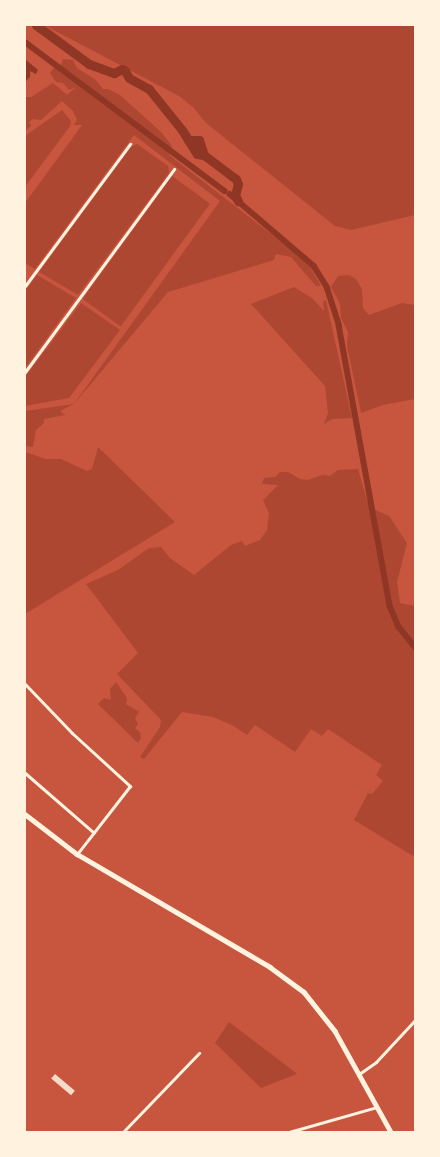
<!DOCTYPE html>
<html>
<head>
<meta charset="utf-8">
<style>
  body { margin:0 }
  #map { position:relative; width:440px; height:1157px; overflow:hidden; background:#c8553d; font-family:"Fira Sans",sans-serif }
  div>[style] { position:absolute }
  .green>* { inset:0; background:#ae4732; transform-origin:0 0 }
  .water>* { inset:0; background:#8f3625 }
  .canal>* { height:5.5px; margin:-2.75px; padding:0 2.75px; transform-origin:2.75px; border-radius:2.75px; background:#8f3625 }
  .river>* { height:9px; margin:-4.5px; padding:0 4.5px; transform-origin:4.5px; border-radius:4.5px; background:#8f3625 }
  .building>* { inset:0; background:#f7dbc8; transform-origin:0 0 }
  .minor>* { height:3px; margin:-1.5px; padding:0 1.5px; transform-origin:1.5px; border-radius:1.5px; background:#fff3e0 }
  .primary>* { height:4.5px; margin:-2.25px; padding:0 2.25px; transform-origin:2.25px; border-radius:2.25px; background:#fff3e0 }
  span { translate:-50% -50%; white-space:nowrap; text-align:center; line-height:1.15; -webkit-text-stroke:3px #fff3e0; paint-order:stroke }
  .frame { position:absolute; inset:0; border:26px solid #fff3e0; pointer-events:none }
</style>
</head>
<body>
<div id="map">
  <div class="green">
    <div style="clip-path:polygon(44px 25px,415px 25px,415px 215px,351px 230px,335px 226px,206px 123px,193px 107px,179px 96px)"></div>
    <div style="clip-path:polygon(63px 59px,73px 60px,77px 68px,96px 80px,103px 89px,108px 89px,120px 95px,162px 133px,172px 146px,169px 155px,297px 254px,309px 265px,321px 286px,316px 286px,291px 257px,276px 254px,274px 260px,168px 292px,74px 404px,60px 411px,65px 415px,44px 419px,44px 423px,36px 430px,33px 447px,25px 446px,25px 411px,74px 404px,220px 201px,134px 135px,35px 269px,25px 263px,25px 203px,82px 125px,74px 125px,77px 120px,73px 111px,62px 101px,41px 120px,33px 119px,29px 122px,31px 126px,25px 131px,25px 97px,31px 97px,53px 83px,67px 95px,76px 87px,69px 90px,63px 83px,56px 82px,50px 73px,54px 68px,61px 65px)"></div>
    <div style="clip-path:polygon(62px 110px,71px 121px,70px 126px,25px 187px,25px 136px)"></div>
    <div style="clip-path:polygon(137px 144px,168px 166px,169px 173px,78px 295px,39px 272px,131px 147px)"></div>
    <div style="left:172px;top:176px;width:47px;height:152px;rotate:36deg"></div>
    <div style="clip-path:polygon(37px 275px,76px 298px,25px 368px,25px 291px)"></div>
    <div style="clip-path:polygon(349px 275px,356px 279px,362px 289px,363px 308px,369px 315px,402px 303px,415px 305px,415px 399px,383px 405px,361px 413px,347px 346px,348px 332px,341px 318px,340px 304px,331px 287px,338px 276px)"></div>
    <div style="clip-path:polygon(294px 287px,312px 298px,324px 311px,323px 301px,326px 300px,352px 418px,332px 419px,324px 424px,328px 413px,325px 386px,251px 304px)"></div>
    <div style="clip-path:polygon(81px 303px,120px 330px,69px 398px,25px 406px,25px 377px)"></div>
    <div style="clip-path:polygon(98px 447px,175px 522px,25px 614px,25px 452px,46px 459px,61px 459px,87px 471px,92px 469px)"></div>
    <div style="clip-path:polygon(358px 469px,369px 507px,389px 516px,407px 543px,397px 582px,400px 603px,415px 606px,415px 849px,413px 856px,354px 820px,368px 793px,372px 794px,383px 781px,376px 775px,382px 765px,328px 729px,322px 736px,311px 729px,295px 752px,255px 725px,247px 735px,234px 726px,213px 717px,182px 712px,144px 759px,140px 757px,160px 727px,161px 720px,117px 674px,138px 653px,86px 584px,118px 570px,149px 548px,161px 547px,170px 558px,194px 575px,231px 545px,242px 541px,245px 546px,260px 540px,267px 530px,269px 513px,263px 500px,278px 485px,262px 484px,264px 478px,275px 477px,280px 472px,288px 472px,300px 479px,308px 480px,322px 475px,330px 476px,338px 470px)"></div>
    <div style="clip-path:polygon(116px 682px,127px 698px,126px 704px,139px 712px,135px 718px,138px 724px,135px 728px,140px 732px,141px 738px,138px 743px,98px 704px,104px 698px,111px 700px,110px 689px)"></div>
    <div style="clip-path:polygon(229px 1022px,291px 1069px,297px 1074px,261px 1088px,215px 1043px)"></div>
  </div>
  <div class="water">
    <div style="clip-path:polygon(25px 59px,38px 70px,36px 74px,30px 71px,30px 77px,26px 81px)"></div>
  </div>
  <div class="canal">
    <div style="left:25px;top:42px;width:249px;rotate:36.7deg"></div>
    <div style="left:230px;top:194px;width:111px;rotate:40.6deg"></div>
    <div style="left:314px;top:266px;width:25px;rotate:58deg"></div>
    <div style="left:327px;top:287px;width:40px;rotate:72deg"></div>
    <div style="left:339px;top:325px;width:286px;rotate:79.7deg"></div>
    <div style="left:390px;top:606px;width:23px;rotate:67deg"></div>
    <div style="left:399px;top:627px;width:26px;rotate:51deg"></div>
  </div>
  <div class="river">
    <div style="left:36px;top:25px;width:66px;rotate:36.3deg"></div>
    <div style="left:89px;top:64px;width:27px;rotate:20deg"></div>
    <div style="left:114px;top:73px;width:9px;rotate:-27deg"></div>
    <div style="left:122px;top:69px;width:4px;rotate:34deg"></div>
    <div style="left:125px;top:71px;width:8px;rotate:60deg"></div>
    <div style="left:129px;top:78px;width:23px;rotate:29deg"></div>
    <div style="left:149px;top:89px;width:53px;rotate:51.2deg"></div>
    <div style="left:182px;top:130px;width:28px;rotate:58deg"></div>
    <div style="left:197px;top:154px;width:7px;rotate:8deg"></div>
    <div style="left:204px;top:155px;width:40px;rotate:37deg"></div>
    <div style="left:236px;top:179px;width:5px;rotate:68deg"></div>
    <div style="left:238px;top:184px;width:11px;rotate:105deg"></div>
    <div style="left:235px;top:195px;width:7px;rotate:63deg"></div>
    <div style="left:188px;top:140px;width:11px"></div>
    <div style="left:199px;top:140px;width:16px;rotate:72deg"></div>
  </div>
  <div class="building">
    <div style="left:55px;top:1074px;width:26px;height:6px;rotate:40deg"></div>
  </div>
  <div class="minor">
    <div style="left:25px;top:286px;width:177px;rotate:-53.5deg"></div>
    <div style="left:25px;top:372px;width:252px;rotate:-53.7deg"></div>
    <div style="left:25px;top:684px;width:68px;rotate:46.2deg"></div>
    <div style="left:72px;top:733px;width:79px;rotate:42.4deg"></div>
    <div style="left:130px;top:786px;width:86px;rotate:127.9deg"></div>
    <div style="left:25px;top:773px;width:91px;rotate:41deg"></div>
    <div style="left:359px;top:1074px;width:21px;rotate:-35deg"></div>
    <div style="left:376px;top:1062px;width:57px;rotate:-47.1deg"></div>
    <div style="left:123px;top:1132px;width:110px;rotate:-46.1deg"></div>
    <div style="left:289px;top:1132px;width:91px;rotate:-15.9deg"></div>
  </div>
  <div class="primary">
    <div style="left:25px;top:814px;width:66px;rotate:37.6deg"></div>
    <div style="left:77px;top:854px;width:224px;rotate:30.3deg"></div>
    <div style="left:270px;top:967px;width:42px;rotate:36.3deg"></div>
    <div style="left:304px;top:992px;width:50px;rotate:51.5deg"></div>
    <div style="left:335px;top:1031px;width:115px;rotate:61deg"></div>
  </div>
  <div class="frame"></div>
</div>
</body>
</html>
